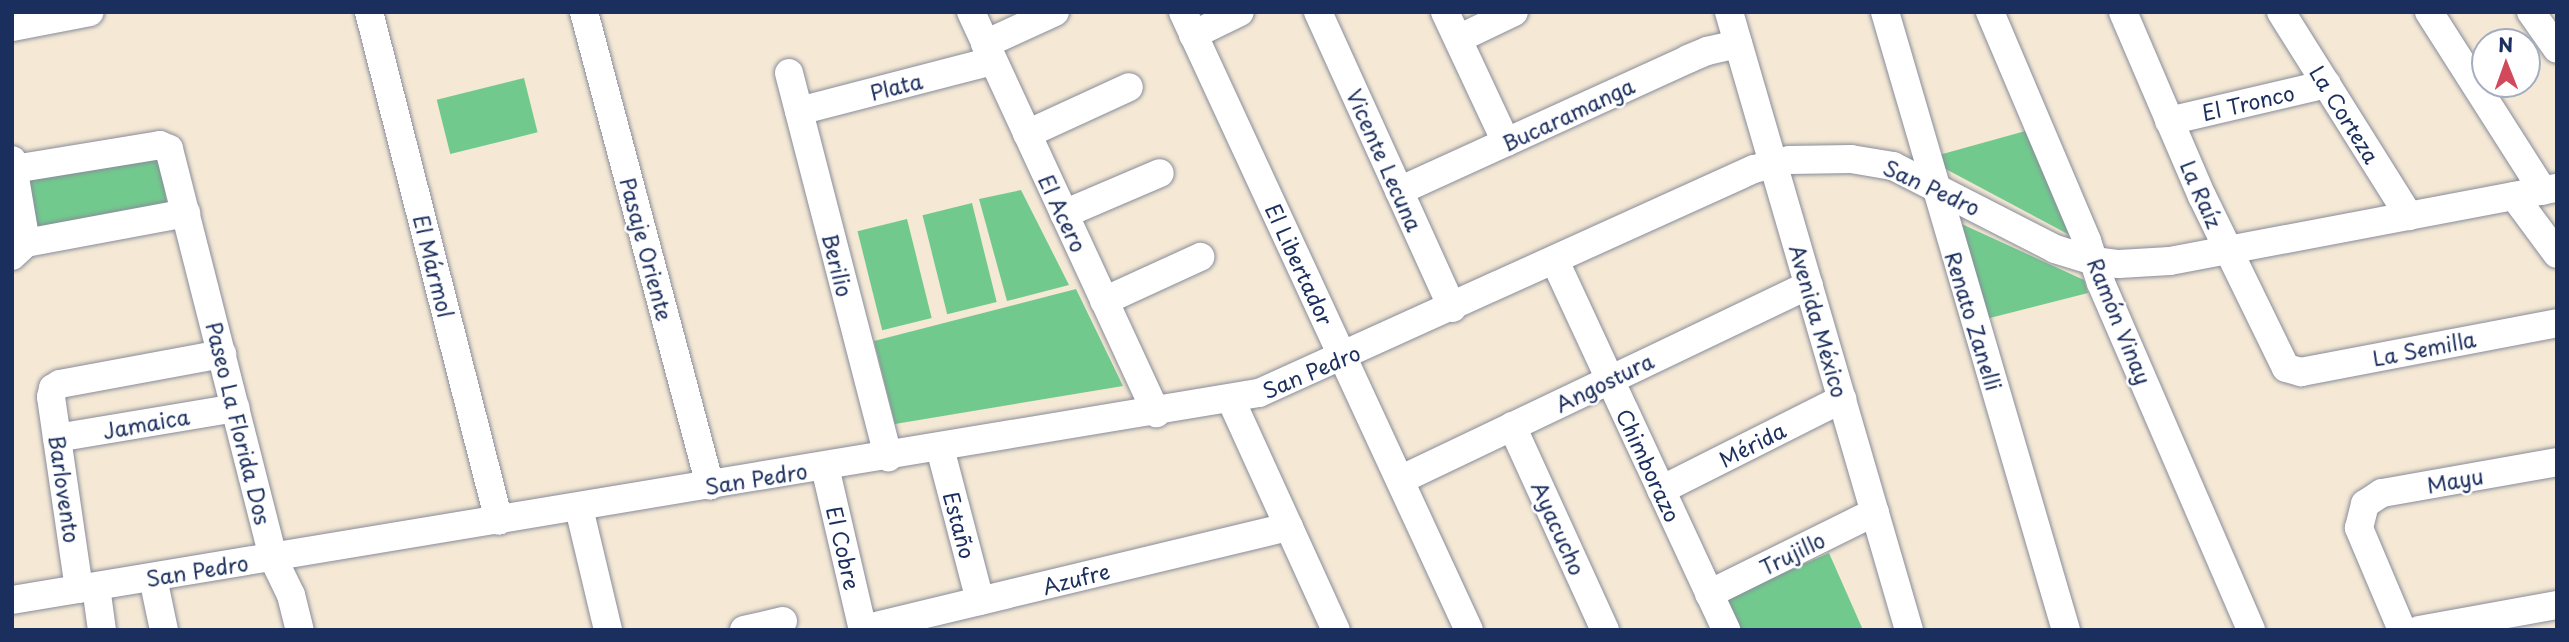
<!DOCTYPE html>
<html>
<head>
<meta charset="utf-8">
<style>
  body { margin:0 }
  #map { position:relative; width:2569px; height:642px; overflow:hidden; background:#f5e9d5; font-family:"Playpen Sans",sans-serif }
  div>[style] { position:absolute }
  .green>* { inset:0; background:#72c98e; transform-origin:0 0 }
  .roads { filter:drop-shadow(0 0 2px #888c9a) drop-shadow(0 0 2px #888c9a) }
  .minor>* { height:28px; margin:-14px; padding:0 14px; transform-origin:14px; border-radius:14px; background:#fff }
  span { translate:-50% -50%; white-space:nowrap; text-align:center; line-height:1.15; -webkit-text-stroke:5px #fff; paint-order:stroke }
  .street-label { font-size:21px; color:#1b2f5e }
  .frame { position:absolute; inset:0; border:14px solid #1b2f5e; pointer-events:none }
  .north { position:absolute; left:2471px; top:28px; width:70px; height:70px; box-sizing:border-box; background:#fff; border:2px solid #a4acbf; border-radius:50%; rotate:359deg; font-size:19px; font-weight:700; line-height:28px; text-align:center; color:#1b2f5e }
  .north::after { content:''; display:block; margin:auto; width:24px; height:32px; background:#d1495b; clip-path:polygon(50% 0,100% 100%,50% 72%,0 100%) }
</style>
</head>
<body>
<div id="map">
  <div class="green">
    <div style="left:524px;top:78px;width:56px;height:90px;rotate:76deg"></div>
    <div style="clip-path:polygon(2029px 130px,2079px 240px,1942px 167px,1939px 155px)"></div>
    <div style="left:159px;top:153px;width:56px;height:136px;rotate:81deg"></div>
    <div style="clip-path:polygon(1021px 190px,1069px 285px,1007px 301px,979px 199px)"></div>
    <div style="left:972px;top:203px;width:102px;height:51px;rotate:76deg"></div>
    <div style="left:907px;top:219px;width:102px;height:51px;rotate:76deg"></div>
    <div style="clip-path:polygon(1953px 220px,2084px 280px,2088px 293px,1982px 320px)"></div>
    <div style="clip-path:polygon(1076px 289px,1123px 386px,895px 424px,874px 341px)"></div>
    <div style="clip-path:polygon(1829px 553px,1863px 630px,1739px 630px,1725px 599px)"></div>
  </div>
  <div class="roads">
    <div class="minor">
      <div style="left:369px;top:12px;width:525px;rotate:75.67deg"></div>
      <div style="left:584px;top:12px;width:490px;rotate:75.1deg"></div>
      <div style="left:971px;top:12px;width:442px;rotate:65.2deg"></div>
      <div style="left:1183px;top:12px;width:681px;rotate:65.17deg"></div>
      <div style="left:1318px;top:12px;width:325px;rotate:65.6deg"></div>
      <div style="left:1445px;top:12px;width:144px;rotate:64.9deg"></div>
      <div style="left:1729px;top:12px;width:644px;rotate:73.76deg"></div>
      <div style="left:1885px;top:12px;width:644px;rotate:73.68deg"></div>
      <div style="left:1990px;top:12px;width:249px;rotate:67deg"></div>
      <div style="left:2087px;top:241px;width:44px;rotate:71.6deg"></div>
      <div style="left:2101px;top:283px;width:378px;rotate:66.6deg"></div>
      <div style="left:2123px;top:12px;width:200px;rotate:66.8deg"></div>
      <div style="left:2202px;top:196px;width:191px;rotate:64deg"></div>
      <div style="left:2286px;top:368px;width:16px;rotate:15deg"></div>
      <div style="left:2301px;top:372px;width:261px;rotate:-10.8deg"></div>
      <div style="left:2281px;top:12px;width:241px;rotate:57.9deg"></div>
      <div style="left:2429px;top:12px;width:212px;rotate:57.5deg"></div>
      <div style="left:2531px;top:12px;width:45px;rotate:54.9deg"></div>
      <div style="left:12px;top:27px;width:79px;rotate:-10.9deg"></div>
      <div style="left:1193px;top:35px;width:52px;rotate:-26.1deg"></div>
      <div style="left:1458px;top:39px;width:62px;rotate:-25.7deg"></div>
      <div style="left:985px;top:44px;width:77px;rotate:-24.6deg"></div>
      <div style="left:789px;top:73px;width:397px;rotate:75.5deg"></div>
      <div style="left:799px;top:111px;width:200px;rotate:-14.5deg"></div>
      <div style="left:2169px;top:121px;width:162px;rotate:-13.2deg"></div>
      <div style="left:1027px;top:134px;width:112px;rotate:-24.7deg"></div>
      <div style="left:12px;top:160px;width:84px;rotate:80.4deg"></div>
      <div style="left:14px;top:169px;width:148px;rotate:-9.3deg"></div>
      <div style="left:160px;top:145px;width:10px;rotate:24deg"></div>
      <div style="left:169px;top:149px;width:422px;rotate:75.7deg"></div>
      <div style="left:273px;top:558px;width:41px;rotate:64.1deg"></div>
      <div style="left:291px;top:595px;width:36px;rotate:76deg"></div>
      <div style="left:1399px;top:191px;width:318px;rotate:-24.5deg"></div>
      <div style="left:1688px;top:59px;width:21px;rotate:-23deg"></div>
      <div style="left:1707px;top:51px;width:32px;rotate:-13deg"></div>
      <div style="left:2514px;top:196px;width:72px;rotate:53.4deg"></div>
      <div style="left:1064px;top:214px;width:104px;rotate:-23.1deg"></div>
      <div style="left:12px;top:256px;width:19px;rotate:-43deg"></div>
      <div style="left:26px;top:243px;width:163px;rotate:-10.6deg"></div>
      <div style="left:1555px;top:261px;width:407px;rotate:65.1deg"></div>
      <div style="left:1104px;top:301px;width:106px;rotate:-24.6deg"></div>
      <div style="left:1231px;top:400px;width:253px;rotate:65.5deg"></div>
      <div style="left:1512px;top:426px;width:224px;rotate:65.5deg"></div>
      <div style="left:57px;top:438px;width:181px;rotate:-9.5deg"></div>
      <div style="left:940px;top:448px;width:158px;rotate:75.3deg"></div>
      <div style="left:825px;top:467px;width:167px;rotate:76.9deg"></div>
      <div style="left:1400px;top:480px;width:453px;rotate:-25.5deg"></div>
      <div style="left:1661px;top:490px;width:203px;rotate:-26.7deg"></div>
      <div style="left:579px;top:508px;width:125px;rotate:76.6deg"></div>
      <div style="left:153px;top:578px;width:53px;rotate:78.1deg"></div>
      <div style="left:96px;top:587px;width:43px;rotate:82.1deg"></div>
      <div style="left:79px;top:589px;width:194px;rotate:-98.3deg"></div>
      <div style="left:51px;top:397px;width:9px;rotate:-77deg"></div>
      <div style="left:53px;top:388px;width:8px;rotate:-30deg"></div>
      <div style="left:60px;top:384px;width:165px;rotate:-10.5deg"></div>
      <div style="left:1709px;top:594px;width:185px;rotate:-26.3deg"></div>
      <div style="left:12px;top:600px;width:1264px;rotate:-9.43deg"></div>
      <div style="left:1259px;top:393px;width:543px;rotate:-24.35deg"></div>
      <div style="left:1754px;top:169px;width:36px;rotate:-14deg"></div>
      <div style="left:1789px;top:160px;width:62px;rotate:-0.9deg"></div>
      <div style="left:1851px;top:159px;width:43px;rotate:9.5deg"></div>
      <div style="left:1893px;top:166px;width:182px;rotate:27.1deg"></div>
      <div style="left:2055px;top:249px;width:41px;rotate:17.1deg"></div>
      <div style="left:2094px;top:261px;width:25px;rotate:7deg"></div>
      <div style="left:2119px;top:264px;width:51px;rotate:-3.4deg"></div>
      <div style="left:2170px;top:261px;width:394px;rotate:-10.7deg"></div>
      <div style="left:863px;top:629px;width:438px;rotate:-13.5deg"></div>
      <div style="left:744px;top:630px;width:40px;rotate:-13deg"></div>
      <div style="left:2402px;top:630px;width:111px;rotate:-112.9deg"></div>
      <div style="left:2359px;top:528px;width:25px;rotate:-76deg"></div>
      <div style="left:2365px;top:504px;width:20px;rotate:-33deg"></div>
      <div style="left:2382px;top:493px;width:178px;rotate:-10deg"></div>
      <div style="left:2419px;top:630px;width:140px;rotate:-10.3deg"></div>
    </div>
  </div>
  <div class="street-label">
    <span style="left:896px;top:86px;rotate:-14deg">Plata</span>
    <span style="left:2248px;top:102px;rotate:-13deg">El Tronco</span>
    <span style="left:1568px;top:114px;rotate:-25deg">Bucaramanga</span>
    <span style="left:2345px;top:114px;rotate:58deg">La Corteza</span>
    <span style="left:1385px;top:160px;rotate:66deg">Vicente Lecuna</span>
    <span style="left:1932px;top:187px;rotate:25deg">San Pedro</span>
    <span style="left:2202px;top:194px;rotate:66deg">La Raíz</span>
    <span style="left:1063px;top:213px;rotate:65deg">El Acero</span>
    <span style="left:647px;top:249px;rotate:75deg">Pasaje Oriente</span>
    <span style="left:1300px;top:264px;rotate:65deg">El Libertador</span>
    <span style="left:838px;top:265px;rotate:76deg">Berilio</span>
    <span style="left:434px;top:266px;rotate:76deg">El Mármol</span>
    <span style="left:1819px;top:321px;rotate:74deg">Avenida México</span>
    <span style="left:1974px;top:321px;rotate:73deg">Renato Zanelli</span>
    <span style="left:2120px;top:321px;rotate:68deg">Ramón Vinay</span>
    <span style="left:2424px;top:348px;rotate:-11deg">La Semilla</span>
    <span style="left:1311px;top:371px;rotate:-23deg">San Pedro</span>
    <span style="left:1604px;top:382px;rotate:-26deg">Angostura</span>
    <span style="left:146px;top:423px;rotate:-10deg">Jamaica</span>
    <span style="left:239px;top:423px;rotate:76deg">Paseo La Florida Dos</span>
    <span style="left:1752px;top:444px;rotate:-27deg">Mérida</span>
    <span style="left:1649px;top:465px;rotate:65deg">Chimborazo</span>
    <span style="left:756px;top:478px;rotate:-9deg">San Pedro</span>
    <span style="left:2455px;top:480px;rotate:-10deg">Mayu</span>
    <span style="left:65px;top:489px;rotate:82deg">Barlovento</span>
    <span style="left:960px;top:525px;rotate:75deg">Estaño</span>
    <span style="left:1559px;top:528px;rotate:66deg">Ayacucho</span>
    <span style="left:844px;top:548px;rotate:77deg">El Cobre</span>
    <span style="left:1792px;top:553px;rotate:-26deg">Trujillo</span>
    <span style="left:197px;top:570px;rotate:-9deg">San Pedro</span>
    <span style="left:1076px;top:578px;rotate:-14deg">Azufre</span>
  </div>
  <div class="frame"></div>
  <div class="north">N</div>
</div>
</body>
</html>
